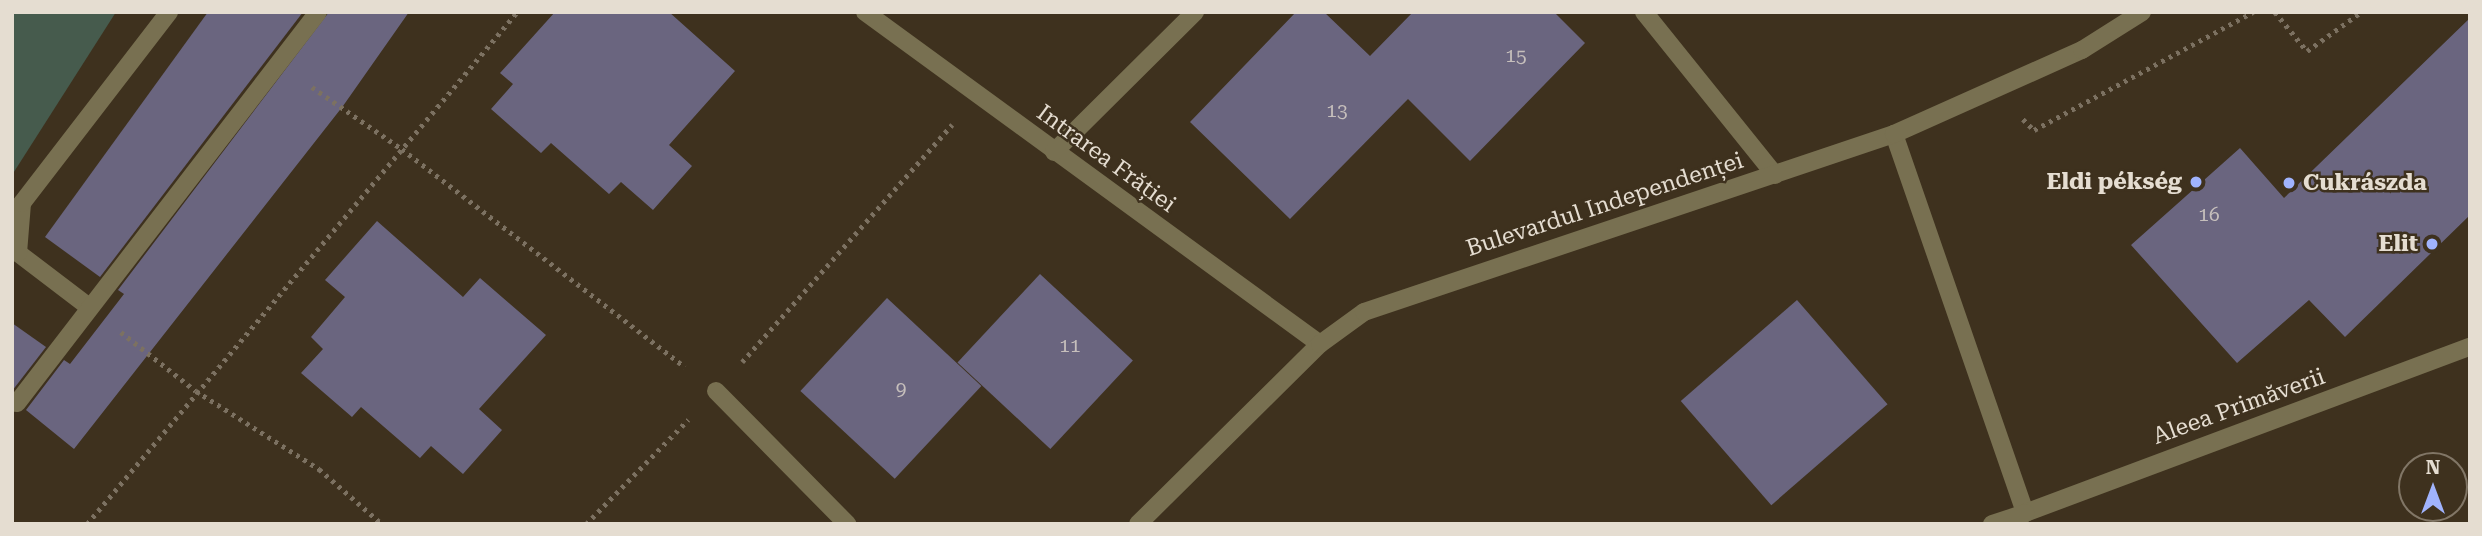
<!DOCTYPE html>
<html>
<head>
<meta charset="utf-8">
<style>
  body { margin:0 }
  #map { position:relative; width:2482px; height:536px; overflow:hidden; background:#3e311e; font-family:"Roboto Serif",serif }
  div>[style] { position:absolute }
  .green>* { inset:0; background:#465b4d }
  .building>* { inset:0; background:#6a657f; transform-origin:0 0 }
  .path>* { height:4.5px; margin-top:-2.25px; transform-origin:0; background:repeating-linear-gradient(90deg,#7c7161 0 3.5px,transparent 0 8.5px) }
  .minor>* { height:18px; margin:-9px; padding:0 9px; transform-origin:9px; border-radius:9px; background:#787051 }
  .dots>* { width:19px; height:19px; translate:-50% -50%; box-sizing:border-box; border:4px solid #3e311e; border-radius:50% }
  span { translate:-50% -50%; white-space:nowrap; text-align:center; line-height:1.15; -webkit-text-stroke:5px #3e311e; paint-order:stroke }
  .number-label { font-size:19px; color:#c6bfbc }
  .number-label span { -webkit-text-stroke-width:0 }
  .street-label { font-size:23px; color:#e5ddd1 }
  .poi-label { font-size:23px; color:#e5ddd1; font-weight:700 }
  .right { translate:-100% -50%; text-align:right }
  .left { translate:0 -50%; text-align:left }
  .frame { position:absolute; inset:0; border:14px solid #e5ddd1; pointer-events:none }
  .north { position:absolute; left:2398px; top:452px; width:70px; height:70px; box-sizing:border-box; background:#3e311e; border:2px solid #817666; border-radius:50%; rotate:0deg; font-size:19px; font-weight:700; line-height:28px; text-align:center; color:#e5ddd1 }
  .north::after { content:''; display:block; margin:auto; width:24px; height:32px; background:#a0b3fd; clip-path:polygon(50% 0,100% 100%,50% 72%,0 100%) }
</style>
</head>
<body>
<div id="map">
  <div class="green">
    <div style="clip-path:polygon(12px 12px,116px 12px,12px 175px)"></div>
  </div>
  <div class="building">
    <div style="clip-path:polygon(208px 12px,303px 12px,100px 277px,45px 237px)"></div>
    <div style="clip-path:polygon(329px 12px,409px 12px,343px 106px,74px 449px,26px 410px,64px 360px,70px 364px,124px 294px,118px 290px)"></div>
    <div style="clip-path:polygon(555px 12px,669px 12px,735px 71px,669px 145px,692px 166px,653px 210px,621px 182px,609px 194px,551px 143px,541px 153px,491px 109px,513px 84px,500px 73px)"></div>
    <div style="clip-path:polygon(1296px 12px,1324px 12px,1370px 56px,1413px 12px,1554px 12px,1585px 43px,1470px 161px,1408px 99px,1290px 219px,1190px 122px)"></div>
    <div style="clip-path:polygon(2470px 18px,2470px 215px,2345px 337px,2309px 300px,2237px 363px,2131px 245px,2240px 148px,2284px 198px)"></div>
    <div style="clip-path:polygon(377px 221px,463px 297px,480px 278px,546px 335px,479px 409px,502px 430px,463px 474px,431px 446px,420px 458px,361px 407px,352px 417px,301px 373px,323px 349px,311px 337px,345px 297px,325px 280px)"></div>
    <div style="left:1040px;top:274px;width:127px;height:121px;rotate:43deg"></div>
    <div style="left:887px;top:298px;width:129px;height:127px;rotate:43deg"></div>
    <div style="left:1797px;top:300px;width:138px;height:154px;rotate:49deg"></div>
    <div style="clip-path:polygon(12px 323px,46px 347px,12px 391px)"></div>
  </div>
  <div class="path">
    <div style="left:2275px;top:12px;width:50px;rotate:50.6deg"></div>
    <div style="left:2307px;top:51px;width:67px;rotate:-35.8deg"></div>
    <div style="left:312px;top:87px;width:109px;rotate:34.6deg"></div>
    <div style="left:402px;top:149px;width:357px;rotate:37.6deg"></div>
    <div style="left:2023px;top:119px;width:16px;rotate:45deg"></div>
    <div style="left:2034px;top:130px;width:249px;rotate:-28.3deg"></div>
    <div style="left:121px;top:332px;width:95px;rotate:38.2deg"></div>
    <div style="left:196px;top:391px;width:146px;rotate:32.4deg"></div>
    <div style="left:319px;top:469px;width:84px;rotate:41.1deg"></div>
    <div style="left:742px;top:362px;width:317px;rotate:-48.5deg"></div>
    <div style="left:87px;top:524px;width:669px;rotate:-49.97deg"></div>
    <div style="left:586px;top:524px;width:146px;rotate:-45.6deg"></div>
  </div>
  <div class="minor">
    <div style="left:865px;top:12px;width:563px;rotate:36.12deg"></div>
    <div style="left:1644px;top:12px;width:209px;rotate:51.2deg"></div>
    <div style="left:1894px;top:134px;width:401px;rotate:70.9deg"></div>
    <div style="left:2025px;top:513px;width:475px;rotate:-20.5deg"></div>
    <div style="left:1054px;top:152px;width:199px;rotate:-44.8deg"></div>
    <div style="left:89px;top:307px;width:89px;rotate:-142.7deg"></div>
    <div style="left:18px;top:253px;width:50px;rotate:-85.4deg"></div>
    <div style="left:22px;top:203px;width:241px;rotate:-52.4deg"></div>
    <div style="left:716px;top:391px;width:187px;rotate:45.4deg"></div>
    <div style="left:17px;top:403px;width:493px;rotate:-52.4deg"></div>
    <div style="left:1138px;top:524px;width:256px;rotate:-44.7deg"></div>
    <div style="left:1320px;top:344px;width:54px;rotate:-36deg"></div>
    <div style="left:1364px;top:312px;width:559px;rotate:-18.56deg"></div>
    <div style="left:1894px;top:134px;width:206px;rotate:-24.1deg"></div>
    <div style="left:2082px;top:50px;width:71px;rotate:-32.3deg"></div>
    <div style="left:1992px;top:524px;width:35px;rotate:-18deg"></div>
  </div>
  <div class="dots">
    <div style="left:2196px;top:182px;background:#a0b3fd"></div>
    <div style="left:2289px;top:183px;background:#a0b3fd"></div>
    <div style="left:2432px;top:244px;background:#a0b3fd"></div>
  </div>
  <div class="number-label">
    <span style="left:1516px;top:56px">15</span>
    <span style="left:1337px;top:111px">13</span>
    <span style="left:2209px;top:215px">16</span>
    <span style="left:1070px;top:346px">11</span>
    <span style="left:901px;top:389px">9</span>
  </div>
  <div class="street-label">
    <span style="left:1106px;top:159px;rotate:36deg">Intrarea Frăției</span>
    <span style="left:1605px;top:205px;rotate:-18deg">Bulevardul Independenței</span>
    <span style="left:2239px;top:407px;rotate:-20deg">Aleea Primăverii</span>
  </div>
  <div class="poi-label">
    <span class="right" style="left:2182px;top:182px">Eldi pékség</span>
    <span class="left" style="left:2303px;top:183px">Cukrászda</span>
    <span class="right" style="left:2418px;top:244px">Elit</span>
  </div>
  <div class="frame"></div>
  <div class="north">N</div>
</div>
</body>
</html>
